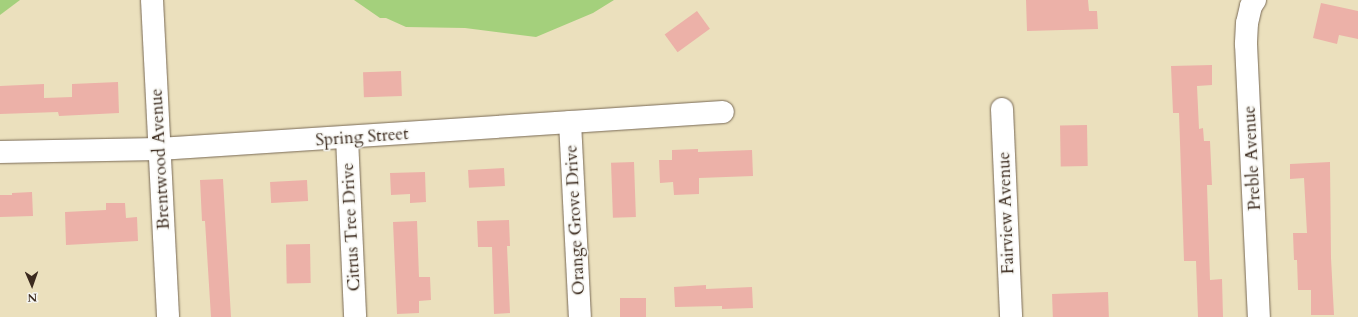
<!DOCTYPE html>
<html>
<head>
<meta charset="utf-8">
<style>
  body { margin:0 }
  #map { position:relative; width:1358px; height:317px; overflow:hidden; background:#ebe0bd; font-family:Cardo,serif }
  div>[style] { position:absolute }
  .green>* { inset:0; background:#a4d07c }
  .building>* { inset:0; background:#ecb1a8; transform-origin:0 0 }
  .roads { filter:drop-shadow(0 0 1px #796a56) drop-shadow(0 0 1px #796a56) }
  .minor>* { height:22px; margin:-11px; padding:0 11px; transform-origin:11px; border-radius:11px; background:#fff }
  span { translate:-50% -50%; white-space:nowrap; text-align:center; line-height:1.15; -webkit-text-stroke:3px #f6f6f2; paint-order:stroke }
  .street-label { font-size:17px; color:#3b2a1e }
  .north { position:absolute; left:12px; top:265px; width:40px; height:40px; -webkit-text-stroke:3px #f6f6f2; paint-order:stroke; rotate:178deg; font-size:11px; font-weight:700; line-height:16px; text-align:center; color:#3b2a1e }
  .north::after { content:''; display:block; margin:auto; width:14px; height:18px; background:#3b2a1e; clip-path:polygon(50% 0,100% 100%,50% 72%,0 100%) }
</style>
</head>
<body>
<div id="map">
  <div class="green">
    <div style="clip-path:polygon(0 0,20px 0,0 15px)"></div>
    <div style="clip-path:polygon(354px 0,614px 0,593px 13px,536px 37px,465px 28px,406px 27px,386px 18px,380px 18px)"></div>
  </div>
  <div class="building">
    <div style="clip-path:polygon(1026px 0,1088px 0,1089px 11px,1097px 11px,1098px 29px,1027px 31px)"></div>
    <div style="clip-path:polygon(1321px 3px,1358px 11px,1358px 39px,1339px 35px,1337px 44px,1313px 38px)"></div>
    <div style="left:697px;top:11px;width:22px;height:40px;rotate:54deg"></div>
    <div style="clip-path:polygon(1212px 65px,1212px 85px,1197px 86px,1199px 129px,1203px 128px,1204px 141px,1210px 141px,1212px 185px,1207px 185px,1210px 280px,1222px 279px,1223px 317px,1198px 317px,1196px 261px,1184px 261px,1179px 113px,1173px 113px,1171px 66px)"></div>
    <div style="left:401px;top:71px;width:25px;height:38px;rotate:88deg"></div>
    <div style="clip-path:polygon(118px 82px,119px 113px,59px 116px,58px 112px,0 114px,0 86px,44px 84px,44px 98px,72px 97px,72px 84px)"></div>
    <div style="left:1087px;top:125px;width:41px;height:27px;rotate:89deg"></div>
    <div style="clip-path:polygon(698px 149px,698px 152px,752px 150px,753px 176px,699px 178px,699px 194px,674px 195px,673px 182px,660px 183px,659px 160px,672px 160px,672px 150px)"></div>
    <div style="left:634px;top:162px;width:55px;height:23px;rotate:88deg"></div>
    <div style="clip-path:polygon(1330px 162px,1331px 258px,1334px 315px,1311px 315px,1311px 290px,1298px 290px,1297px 260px,1294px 260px,1293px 233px,1307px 233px,1304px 178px,1290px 179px,1290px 164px)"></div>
    <div style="left:504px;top:168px;width:18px;height:36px;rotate:87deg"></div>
    <div style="clip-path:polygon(425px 172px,426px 202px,410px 203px,410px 194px,391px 195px,390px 173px)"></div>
    <div style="clip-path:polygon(223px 179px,231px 317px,211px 317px,205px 221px,202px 221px,200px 180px)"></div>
    <div style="left:307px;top:180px;width:21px;height:37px;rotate:87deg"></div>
    <div style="clip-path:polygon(32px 192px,33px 216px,0 217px,0 195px,12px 195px,12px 193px)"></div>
    <div style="clip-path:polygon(106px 203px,125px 203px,126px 218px,137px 217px,138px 241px,66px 245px,65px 212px,106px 210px)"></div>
    <div style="clip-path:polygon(509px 220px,510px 246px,507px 246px,510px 313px,494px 314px,492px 247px,478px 247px,477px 221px)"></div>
    <div style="clip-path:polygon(417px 221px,419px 277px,430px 277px,431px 300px,419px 301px,419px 313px,397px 314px,393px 222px)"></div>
    <div style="left:310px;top:244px;width:39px;height:24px;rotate:89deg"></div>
    <div style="clip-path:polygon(706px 285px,706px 289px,752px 287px,753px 308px,722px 309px,722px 306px,675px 307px,674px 287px)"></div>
    <div style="left:1108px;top:292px;width:25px;height:56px;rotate:88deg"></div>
    <div style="left:646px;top:298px;width:19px;height:26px;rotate:90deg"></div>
  </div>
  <div class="roads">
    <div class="minor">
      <div style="left:152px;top:0;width:317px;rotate:87.1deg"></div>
      <div style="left:1255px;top:0;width:7px;rotate:124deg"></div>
      <div style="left:1251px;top:6px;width:17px;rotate:103deg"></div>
      <div style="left:1247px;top:23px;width:21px;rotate:93deg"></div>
      <div style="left:1246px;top:44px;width:273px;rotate:87.3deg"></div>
      <div style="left:1002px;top:109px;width:208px;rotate:87.5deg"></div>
      <div style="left:570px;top:122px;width:195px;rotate:87.1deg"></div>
      <div style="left:347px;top:138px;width:179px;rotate:87.4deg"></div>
      <div style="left:0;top:152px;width:159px;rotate:-1.1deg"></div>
      <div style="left:159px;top:149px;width:565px;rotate:-3.75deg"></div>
    </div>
  </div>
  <div class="street-label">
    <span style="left:362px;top:137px;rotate:-4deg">Spring Street</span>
    <span style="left:1252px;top:158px;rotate:-93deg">Preble Avenue</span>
    <span style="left:160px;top:159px;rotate:-93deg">Brentwood Avenue</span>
    <span style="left:1006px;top:213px;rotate:-92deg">Fairview Avenue</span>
    <span style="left:575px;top:220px;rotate:-93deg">Orange Grove Drive</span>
    <span style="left:351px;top:227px;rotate:-93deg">Citrus Tree Drive</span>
  </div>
  <div class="north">N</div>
</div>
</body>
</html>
